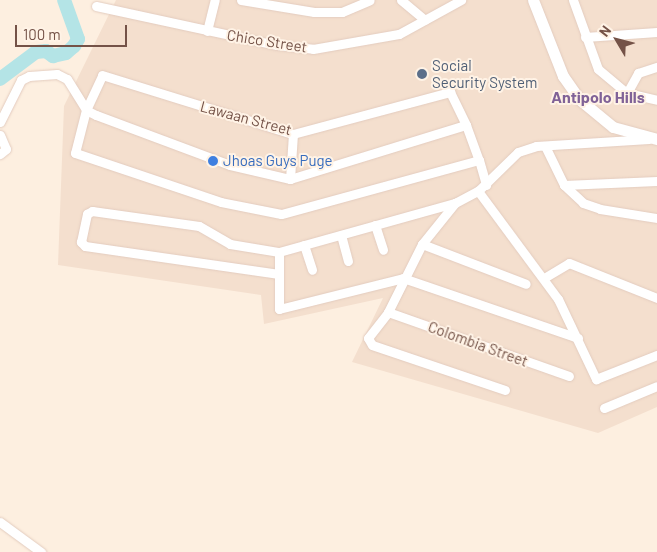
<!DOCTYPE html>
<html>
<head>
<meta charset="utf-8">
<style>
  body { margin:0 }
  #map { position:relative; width:657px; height:552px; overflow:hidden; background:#fdefe0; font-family:Barlow,sans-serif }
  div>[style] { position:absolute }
  .residential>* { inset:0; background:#f4dfce }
  .river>* { height:14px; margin:-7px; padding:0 7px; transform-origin:7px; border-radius:7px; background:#b4e4e6 }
  .roads { filter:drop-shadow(0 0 1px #e3ccbf) drop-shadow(0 0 1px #e3ccbf) }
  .minor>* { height:9px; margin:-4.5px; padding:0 4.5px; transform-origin:4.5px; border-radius:4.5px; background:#fff }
  .tertiary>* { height:11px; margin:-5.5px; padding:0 5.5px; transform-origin:5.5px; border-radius:5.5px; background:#fff }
  .dots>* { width:14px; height:14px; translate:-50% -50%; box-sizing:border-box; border:2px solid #fff3e6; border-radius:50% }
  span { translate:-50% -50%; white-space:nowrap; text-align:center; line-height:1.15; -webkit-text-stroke:4px #fff3e6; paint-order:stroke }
  .street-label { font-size:15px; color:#745247 }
  .service-label { font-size:15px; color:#4e5e75 }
  .left { translate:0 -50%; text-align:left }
  .shop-label { font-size:15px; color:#366cbe }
  .neighbourhood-label { font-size:16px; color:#806297; font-weight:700 }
  .north { position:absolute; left:592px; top:15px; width:50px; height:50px; -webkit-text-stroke:4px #fff3e6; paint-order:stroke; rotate:307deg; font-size:14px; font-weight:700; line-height:20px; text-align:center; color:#745247 }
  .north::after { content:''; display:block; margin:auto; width:18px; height:22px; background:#745247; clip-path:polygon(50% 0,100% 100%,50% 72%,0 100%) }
  .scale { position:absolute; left:15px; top:25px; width:112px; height:22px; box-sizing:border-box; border:2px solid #745247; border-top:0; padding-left:6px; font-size:15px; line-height:18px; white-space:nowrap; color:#745247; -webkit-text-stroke:4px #fff3e6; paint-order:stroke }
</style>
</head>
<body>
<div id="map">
  <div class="residential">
    <div style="clip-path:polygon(116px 0,657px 0,657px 407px,598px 433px,352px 362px,383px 298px,264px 324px,261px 295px,58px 265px,64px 106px)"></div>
  </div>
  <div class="river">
    <div style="left:0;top:79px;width:45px;rotate:-36.9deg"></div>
    <div style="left:36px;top:52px;width:10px;rotate:-6deg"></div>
    <div style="left:46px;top:51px;width:9px;rotate:36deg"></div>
    <div style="left:53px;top:56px;width:13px;rotate:-13deg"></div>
    <div style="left:66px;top:53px;width:11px;rotate:-41deg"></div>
    <div style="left:74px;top:46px;width:8px;rotate:-60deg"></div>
    <div style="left:78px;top:39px;width:41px;rotate:-109.7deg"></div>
  </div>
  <div class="roads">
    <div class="minor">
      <div style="left:241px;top:0;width:74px;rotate:9.3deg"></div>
      <div style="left:314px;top:12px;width:28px"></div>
      <div style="left:342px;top:12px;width:30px;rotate:-23deg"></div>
      <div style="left:401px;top:0;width:31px;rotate:40deg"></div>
      <div style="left:573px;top:0;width:73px;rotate:70.1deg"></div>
      <div style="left:598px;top:69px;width:38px;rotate:40deg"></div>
      <div style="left:627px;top:93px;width:31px;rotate:13deg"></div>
      <div style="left:96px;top:6px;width:185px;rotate:12.2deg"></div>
      <div style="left:277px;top:45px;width:36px;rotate:6deg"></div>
      <div style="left:313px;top:49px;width:87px;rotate:-9.9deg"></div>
      <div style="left:399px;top:34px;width:71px;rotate:-28.7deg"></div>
      <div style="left:207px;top:31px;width:32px;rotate:-76deg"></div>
      <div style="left:585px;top:37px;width:72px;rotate:-4deg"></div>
      <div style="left:627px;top:93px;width:23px;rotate:-61deg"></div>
      <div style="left:638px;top:73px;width:20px;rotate:-18deg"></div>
      <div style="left:0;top:122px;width:47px;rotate:-63.4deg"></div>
      <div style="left:21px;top:80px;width:9px;rotate:-27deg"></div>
      <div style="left:29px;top:76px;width:28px;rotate:-4deg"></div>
      <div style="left:57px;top:74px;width:11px;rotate:27deg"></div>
      <div style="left:67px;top:79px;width:36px;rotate:58deg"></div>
      <div style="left:86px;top:110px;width:11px;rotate:27deg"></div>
      <div style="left:96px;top:115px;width:143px;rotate:20.5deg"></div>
      <div style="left:230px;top:165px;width:62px;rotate:13.1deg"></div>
      <div style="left:290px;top:179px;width:184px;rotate:-17.1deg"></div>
      <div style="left:0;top:135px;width:15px;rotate:67deg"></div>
      <div style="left:6px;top:149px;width:8px;rotate:140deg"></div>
      <div style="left:545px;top:146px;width:43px;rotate:64deg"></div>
      <div style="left:564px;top:185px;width:26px;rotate:43deg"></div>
      <div style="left:583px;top:203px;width:18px;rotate:19deg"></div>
      <div style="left:600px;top:209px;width:58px;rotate:9deg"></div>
      <div style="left:479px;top:160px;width:205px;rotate:164.7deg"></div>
      <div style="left:281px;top:214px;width:61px;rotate:-168.7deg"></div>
      <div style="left:221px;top:202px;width:154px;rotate:-161.4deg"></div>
      <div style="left:75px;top:153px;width:44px;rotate:-75.7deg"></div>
      <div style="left:86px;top:110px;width:38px;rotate:-65deg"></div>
      <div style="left:102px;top:75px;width:200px;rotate:17.2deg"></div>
      <div style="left:293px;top:134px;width:163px;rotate:-15deg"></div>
      <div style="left:450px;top:92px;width:37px;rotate:64deg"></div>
      <div style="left:466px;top:125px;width:37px;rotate:70deg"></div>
      <div style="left:479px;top:160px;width:26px;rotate:74deg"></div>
      <div style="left:290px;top:179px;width:45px;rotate:-86.2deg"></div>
      <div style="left:564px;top:185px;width:93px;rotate:-2.5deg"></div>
      <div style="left:478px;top:191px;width:134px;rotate:53.5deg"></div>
      <div style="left:558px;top:299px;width:89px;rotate:64.6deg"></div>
      <div style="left:596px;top:379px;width:66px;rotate:-21.5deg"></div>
      <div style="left:375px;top:225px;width:26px;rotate:72deg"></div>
      <div style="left:341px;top:235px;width:27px;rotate:75deg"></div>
      <div style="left:422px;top:244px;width:111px;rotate:21deg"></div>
      <div style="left:304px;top:245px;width:26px;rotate:72deg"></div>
      <div style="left:279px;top:252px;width:57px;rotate:90deg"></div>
      <div style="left:279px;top:309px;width:128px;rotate:-14deg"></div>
      <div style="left:403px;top:278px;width:185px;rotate:18.9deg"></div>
      <div style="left:279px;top:274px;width:196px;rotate:-171.8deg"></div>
      <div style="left:85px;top:246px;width:6px;rotate:-135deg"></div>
      <div style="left:81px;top:242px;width:29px;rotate:-78deg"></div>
      <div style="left:87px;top:214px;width:6px;rotate:-31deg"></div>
      <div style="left:92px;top:211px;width:108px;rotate:8deg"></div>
      <div style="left:199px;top:226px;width:36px;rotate:30deg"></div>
      <div style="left:230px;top:244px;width:50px;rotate:9.3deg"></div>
      <div style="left:279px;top:252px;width:183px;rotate:-15.6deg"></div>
      <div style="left:544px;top:278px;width:29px;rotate:-31deg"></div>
      <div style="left:569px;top:263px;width:95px;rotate:21.7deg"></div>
      <div style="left:388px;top:312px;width:192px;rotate:19.5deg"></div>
      <div style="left:505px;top:390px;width:140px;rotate:-161.3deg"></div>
      <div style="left:372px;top:345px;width:8px;rotate:-120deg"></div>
      <div style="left:368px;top:338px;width:33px;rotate:-52deg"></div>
      <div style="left:388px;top:312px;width:76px;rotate:-63.4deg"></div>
      <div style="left:422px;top:244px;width:53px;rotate:-51.2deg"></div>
      <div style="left:455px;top:203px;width:26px;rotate:-28deg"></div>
      <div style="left:478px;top:191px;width:56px;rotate:-44.3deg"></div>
      <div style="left:518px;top:152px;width:19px;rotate:-18deg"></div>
      <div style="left:536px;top:146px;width:113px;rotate:-3.5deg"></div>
      <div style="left:604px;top:408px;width:57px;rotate:-22.5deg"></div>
      <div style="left:0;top:522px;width:51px;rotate:36.2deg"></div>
    </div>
    <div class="tertiary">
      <div style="left:533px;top:0;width:82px;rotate:68.5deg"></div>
      <div style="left:563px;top:76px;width:28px;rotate:55deg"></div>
      <div style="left:579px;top:99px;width:44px;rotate:39.5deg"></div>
      <div style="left:613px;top:127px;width:46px;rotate:15.3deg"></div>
    </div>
  </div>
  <div class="dots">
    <div style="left:422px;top:74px;background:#5c6f8a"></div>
    <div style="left:213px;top:161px;background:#3f7fe0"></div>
  </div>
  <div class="street-label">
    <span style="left:267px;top:41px;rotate:9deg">Chico Street</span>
    <span style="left:246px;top:118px;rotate:15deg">Lawaan Street</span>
    <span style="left:478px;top:344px;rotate:20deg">Colombia Street</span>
  </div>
  <div class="service-label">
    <span class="left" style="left:432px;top:74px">Social<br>Security System</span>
  </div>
  <div class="shop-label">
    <span class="left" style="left:223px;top:161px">Jhoas Guys Puge</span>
  </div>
  <div class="neighbourhood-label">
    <span style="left:598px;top:97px">Antipolo Hills</span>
  </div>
  <div class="north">N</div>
  <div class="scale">100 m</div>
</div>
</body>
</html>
